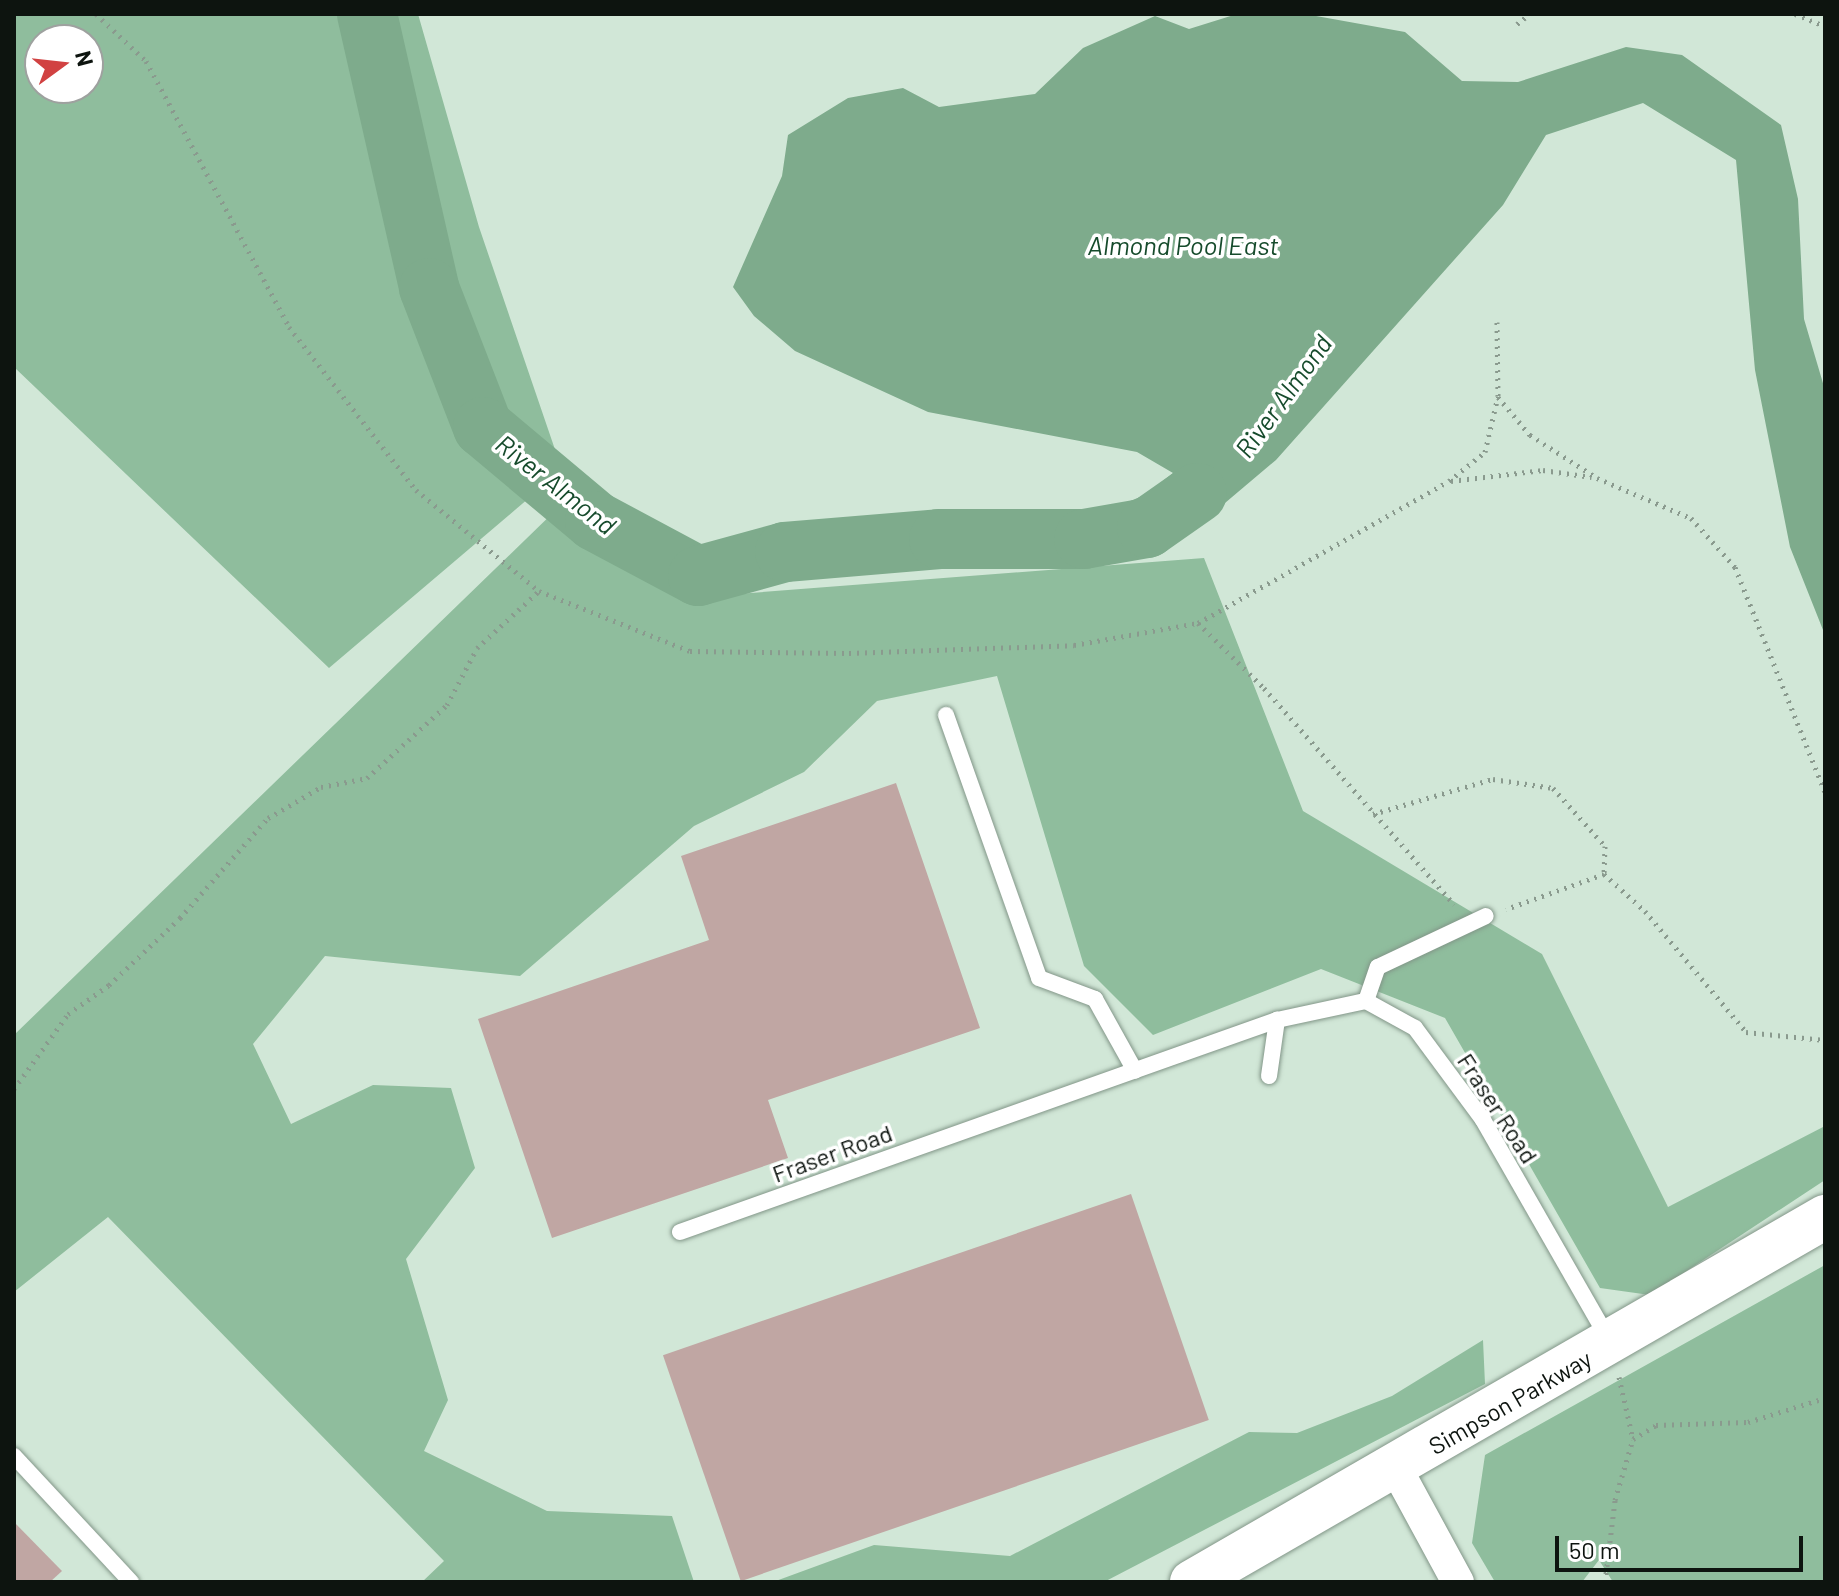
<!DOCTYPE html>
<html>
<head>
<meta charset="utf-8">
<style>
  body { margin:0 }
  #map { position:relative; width:1839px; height:1596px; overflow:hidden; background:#d1e7d7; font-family:Barlow,sans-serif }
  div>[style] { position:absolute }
  .forest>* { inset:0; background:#8fbd9d }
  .water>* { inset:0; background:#7eab8c }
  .river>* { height:60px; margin:-30px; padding:0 30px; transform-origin:30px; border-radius:30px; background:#7eab8c }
  .building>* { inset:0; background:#c0a6a3; transform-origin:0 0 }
  .path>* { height:5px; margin-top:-2.5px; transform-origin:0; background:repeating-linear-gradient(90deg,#8a9a8e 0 2px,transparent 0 8px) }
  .roads { filter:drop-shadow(0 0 2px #829688) drop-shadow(0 0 2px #829688) }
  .service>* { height:16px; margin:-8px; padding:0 8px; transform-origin:8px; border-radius:8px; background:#fff }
  .minor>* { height:32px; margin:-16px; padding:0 16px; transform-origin:16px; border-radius:16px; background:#fff }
  .secondary>* { height:44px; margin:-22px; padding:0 22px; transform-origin:22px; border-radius:22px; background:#fff }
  span { translate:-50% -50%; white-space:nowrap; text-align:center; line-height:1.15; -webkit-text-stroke:7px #fff; paint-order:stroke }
  .street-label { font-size:24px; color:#0d140f }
  .water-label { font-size:26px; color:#164b2c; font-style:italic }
  .frame { position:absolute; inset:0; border:16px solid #0d140f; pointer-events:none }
  .north { position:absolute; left:24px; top:24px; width:80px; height:80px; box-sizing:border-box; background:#fff; border:2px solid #9ea19f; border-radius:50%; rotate:75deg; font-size:22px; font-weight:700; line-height:32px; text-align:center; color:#0d140f }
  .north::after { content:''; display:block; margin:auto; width:28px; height:36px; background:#d14242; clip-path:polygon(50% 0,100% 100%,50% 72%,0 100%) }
  .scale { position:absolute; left:1555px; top:1536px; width:248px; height:36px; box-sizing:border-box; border:4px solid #0d140f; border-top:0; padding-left:10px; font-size:24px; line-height:28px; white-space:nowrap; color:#0d140f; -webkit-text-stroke:6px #fff; paint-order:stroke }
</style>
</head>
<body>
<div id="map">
  <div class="forest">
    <div style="clip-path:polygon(evenodd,14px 14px,418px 14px,479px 227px,562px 470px,329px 668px,14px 367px,14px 14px,40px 40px,88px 40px,88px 88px,40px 88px,40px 40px)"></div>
    <div style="clip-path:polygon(560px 506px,698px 597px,1204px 558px,1303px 811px,1542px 954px,1668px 1207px,1825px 1126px,1825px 1180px,1650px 1295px,1600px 1288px,1445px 1018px,1321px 969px,1153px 1035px,1084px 966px,997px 676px,877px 701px,804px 772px,694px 826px,520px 976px,325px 956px,253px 1044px,291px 1124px,373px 1085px,451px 1088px,475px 1168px,406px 1259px,448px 1400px,424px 1451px,547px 1511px,672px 1516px,694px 1582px,422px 1582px,444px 1561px,108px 1217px,14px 1292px,14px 1035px)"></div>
    <div style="clip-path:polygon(1825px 1265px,1825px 1582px,1613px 1582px,1599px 1560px,1582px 1582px,1495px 1582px,1472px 1543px,1485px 1455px)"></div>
    <div style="clip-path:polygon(1483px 1340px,1485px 1384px,1104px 1582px,773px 1582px,874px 1545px,1010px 1556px,1249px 1432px,1297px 1433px,1392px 1396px)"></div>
  </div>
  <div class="water">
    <div style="clip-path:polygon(1237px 14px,1305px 14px,1405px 32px,1462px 81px,1518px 82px,1626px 47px,1682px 55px,1781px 125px,1798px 199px,1804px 319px,1825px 390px,1825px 635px,1790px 547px,1755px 370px,1736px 160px,1643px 103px,1546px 135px,1503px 205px,1276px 460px,1193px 530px,1138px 549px,1113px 508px,1145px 495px,1173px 473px,1137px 452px,928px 412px,795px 351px,754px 316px,733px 287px,782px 176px,788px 135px,848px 98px,903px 88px,939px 107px,1035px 94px,1083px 48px,1155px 16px,1189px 29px)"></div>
  </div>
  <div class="river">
    <div style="left:367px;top:14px;width:281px;rotate:77.2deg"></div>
    <div style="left:429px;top:288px;width:149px;rotate:68.8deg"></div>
    <div style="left:483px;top:427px;width:146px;rotate:40deg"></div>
    <div style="left:595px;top:521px;width:117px;rotate:28.1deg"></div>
    <div style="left:698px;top:576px;width:90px;rotate:-15.4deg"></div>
    <div style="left:785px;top:552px;width:155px;rotate:-4.8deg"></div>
    <div style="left:939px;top:539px;width:145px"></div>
    <div style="left:1084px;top:539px;width:64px;rotate:-9.9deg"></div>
    <div style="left:1147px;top:528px;width:61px;rotate:-35deg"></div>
  </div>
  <div class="building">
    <div style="clip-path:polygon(896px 783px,980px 1028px,768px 1100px,788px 1158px,552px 1238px,478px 1019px,709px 940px,681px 856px)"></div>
    <div style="left:1131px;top:1194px;width:239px;height:495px;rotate:71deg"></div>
    <div style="clip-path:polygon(14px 1522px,62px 1571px,50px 1582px,14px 1582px)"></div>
  </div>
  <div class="path">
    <div style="left:96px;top:14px;width:69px;rotate:43.2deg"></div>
    <div style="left:146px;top:61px;width:302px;rotate:61.7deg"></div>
    <div style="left:289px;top:327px;width:207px;rotate:52.1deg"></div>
    <div style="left:416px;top:490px;width:159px;rotate:39.4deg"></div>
    <div style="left:539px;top:591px;width:162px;rotate:21.7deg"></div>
    <div style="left:690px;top:651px;width:159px;rotate:0.7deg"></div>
    <div style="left:849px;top:653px;width:225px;rotate:-2deg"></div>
    <div style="left:1074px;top:645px;width:126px;rotate:-10.1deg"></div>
    <div style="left:1198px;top:623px;width:288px;rotate:-29.5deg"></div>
    <div style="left:1449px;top:481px;width:46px;rotate:-38.9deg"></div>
    <div style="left:1485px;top:452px;width:57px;rotate:-76.9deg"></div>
    <div style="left:1498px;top:396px;width:74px;rotate:-90.8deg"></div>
    <div style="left:1795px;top:14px;width:32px;rotate:22deg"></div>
    <div style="left:1517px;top:24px;width:16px;rotate:-38deg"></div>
    <div style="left:1498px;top:397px;width:50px;rotate:49.9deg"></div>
    <div style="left:1530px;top:435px;width:80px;rotate:32.7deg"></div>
    <div style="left:1597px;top:478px;width:102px;rotate:23.1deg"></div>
    <div style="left:1691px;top:518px;width:66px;rotate:48.1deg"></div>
    <div style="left:1735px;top:567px;width:242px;rotate:68.2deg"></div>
    <div style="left:1451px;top:481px;width:93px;rotate:-6.8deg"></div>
    <div style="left:1543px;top:470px;width:49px;rotate:8.1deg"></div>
    <div style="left:1198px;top:623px;width:93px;rotate:44.6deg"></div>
    <div style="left:1264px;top:688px;width:288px;rotate:48.7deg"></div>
    <div style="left:1373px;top:814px;width:125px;rotate:-16.3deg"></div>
    <div style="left:1493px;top:779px;width:61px;rotate:8.5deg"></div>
    <div style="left:1553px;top:788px;width:78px;rotate:48.1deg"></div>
    <div style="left:1605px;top:846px;width:28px;rotate:92deg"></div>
    <div style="left:1604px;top:874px;width:104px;rotate:160.3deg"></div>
    <div style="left:1604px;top:874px;width:55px;rotate:42.1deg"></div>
    <div style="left:1645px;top:911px;width:158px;rotate:50.1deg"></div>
    <div style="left:1746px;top:1032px;width:79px;rotate:5.8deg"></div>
    <div style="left:14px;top:1089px;width:92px;rotate:-54.2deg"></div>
    <div style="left:68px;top:1014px;width:50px;rotate:-35.3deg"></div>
    <div style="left:109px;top:985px;width:98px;rotate:-43.3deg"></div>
    <div style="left:180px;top:918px;width:133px;rotate:-48.7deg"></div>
    <div style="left:268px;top:818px;width:61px;rotate:-30.3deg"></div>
    <div style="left:321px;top:787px;width:47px;rotate:-11.1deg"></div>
    <div style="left:367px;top:778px;width:108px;rotate:-42.4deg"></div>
    <div style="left:447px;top:705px;width:64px;rotate:-62.2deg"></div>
    <div style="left:477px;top:648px;width:84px;rotate:-42.6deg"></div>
    <div style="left:1619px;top:1377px;width:64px;rotate:77.3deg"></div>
    <div style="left:1605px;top:1582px;width:83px;rotate:-83deg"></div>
    <div style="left:1615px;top:1500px;width:64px;rotate:-73.6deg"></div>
    <div style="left:1633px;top:1439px;width:27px;rotate:-31deg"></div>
    <div style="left:1656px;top:1425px;width:92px;rotate:-1.9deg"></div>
    <div style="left:1748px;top:1422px;width:81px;rotate:-17.3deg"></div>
  </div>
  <div class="roads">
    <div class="service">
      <div style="left:946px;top:715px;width:279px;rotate:70.5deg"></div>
      <div style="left:1039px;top:978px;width:60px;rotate:20.6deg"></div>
      <div style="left:1095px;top:999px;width:82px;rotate:60.9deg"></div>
      <div style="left:1366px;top:1001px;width:36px;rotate:-71deg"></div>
      <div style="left:1378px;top:967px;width:119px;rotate:-25.3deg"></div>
      <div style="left:1269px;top:1076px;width:57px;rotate:-81.9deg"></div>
      <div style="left:680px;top:1232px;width:634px;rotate:-19.55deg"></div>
      <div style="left:1277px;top:1020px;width:91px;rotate:-12.1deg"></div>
      <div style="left:1366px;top:1001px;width:56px;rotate:28.9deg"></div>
      <div style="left:1415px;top:1028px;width:114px;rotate:53.5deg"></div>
      <div style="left:1483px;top:1120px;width:251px;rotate:60.2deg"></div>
      <div style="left:14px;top:1456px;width:172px;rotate:47.1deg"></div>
    </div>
    <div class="minor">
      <div style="left:1396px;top:1468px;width:130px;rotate:61.5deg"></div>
    </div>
    <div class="secondary">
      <div style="left:1192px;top:1582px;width:731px;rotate:-29.97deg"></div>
    </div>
  </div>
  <div class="street-label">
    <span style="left:1498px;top:1108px;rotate:57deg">Fraser Road</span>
    <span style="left:832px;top:1153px;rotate:-20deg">Fraser Road</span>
    <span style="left:1510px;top:1402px;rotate:-30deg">Simpson Parkway</span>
  </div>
  <div class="water-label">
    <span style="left:1183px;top:245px">Almond Pool East</span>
    <span style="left:1283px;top:396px;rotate:-54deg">River Almond</span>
    <span style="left:556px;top:484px;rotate:38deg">River Almond</span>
  </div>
  <div class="frame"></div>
  <div class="north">N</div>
  <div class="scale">50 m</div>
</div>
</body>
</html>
